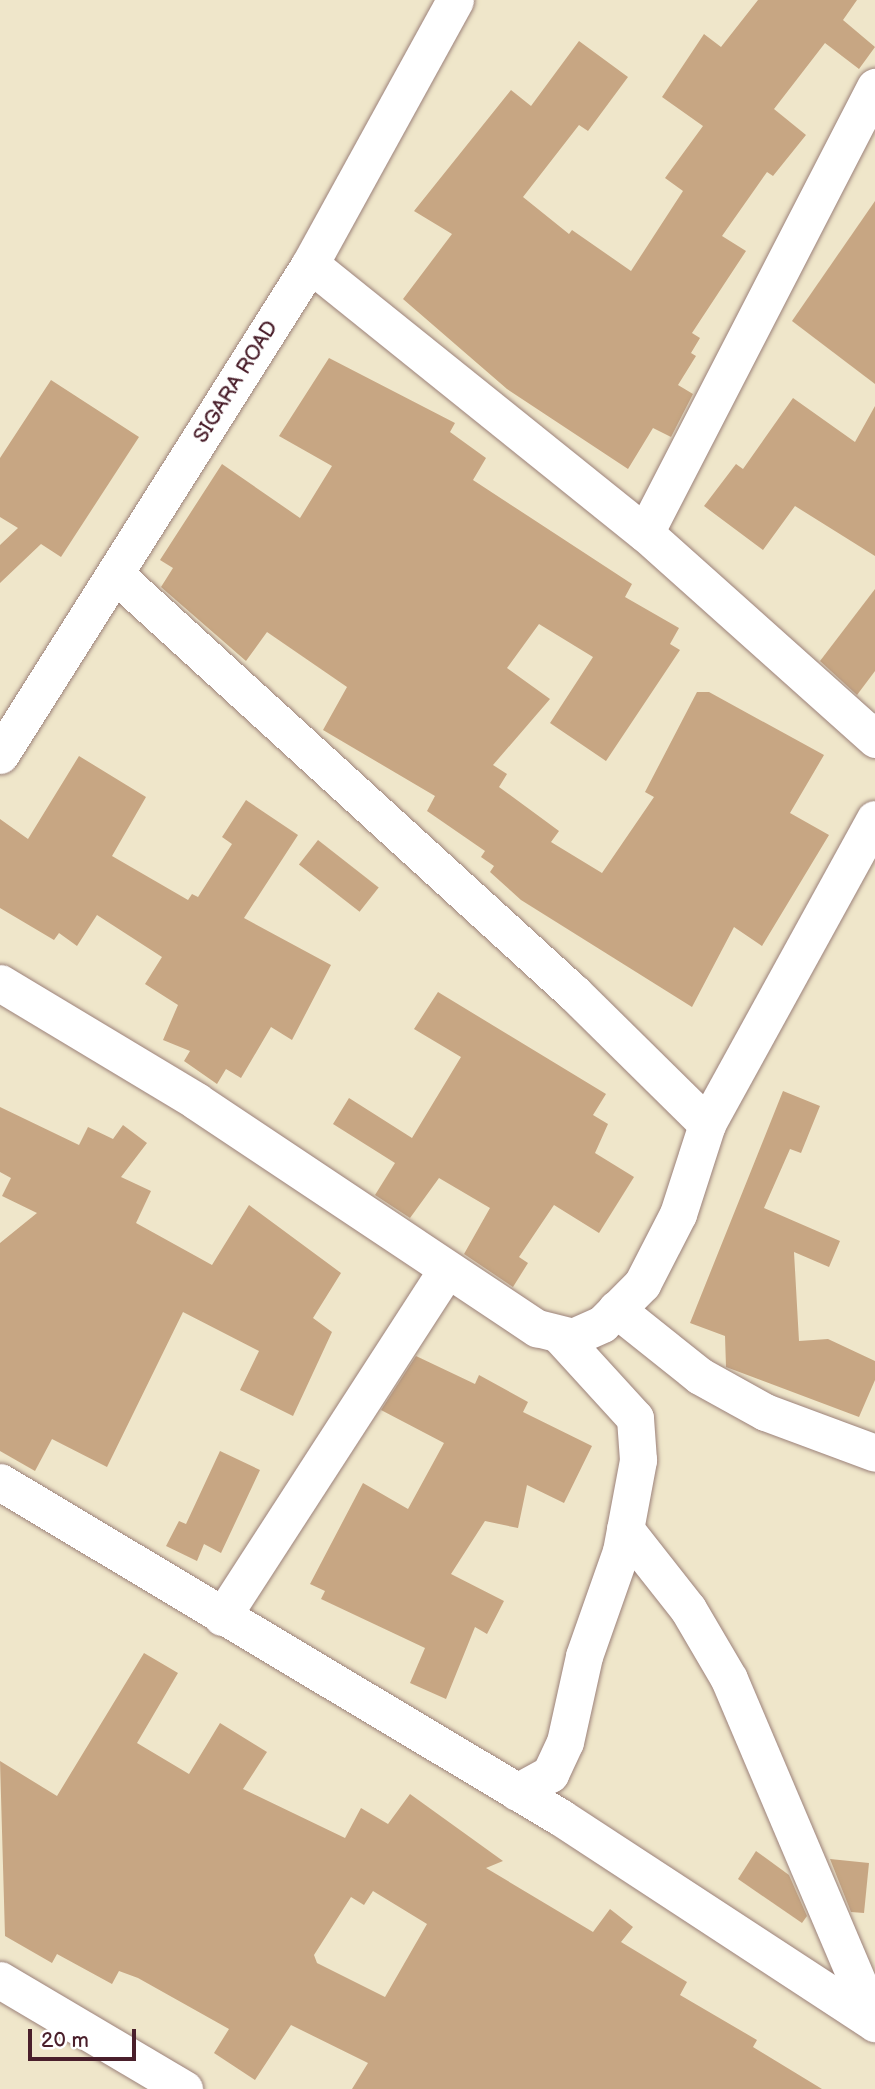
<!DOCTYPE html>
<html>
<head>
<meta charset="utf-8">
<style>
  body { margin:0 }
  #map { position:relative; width:875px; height:2089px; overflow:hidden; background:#efe6ca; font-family:"Balsamiq Sans",sans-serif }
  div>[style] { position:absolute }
  .building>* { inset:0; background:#c7a683; transform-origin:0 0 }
  .roads { filter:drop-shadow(0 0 2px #9c827a) drop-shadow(0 0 2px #9c827a) }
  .minor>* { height:37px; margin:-18.5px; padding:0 18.5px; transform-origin:18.5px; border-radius:18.5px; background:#fff }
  span { translate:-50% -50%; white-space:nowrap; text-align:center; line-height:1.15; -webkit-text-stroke:5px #fff; paint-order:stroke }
  .street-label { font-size:21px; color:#4a1f2b }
  .scale { position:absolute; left:28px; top:2029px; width:108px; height:32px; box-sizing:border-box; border:4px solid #4a1f2b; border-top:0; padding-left:9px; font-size:21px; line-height:24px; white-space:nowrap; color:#4a1f2b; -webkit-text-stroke:5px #fff; paint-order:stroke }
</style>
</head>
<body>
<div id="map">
  <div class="building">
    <div style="clip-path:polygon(758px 0,857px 0,843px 20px,875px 47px,859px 69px,825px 43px,774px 109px,806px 135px,773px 176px,767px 172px,722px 236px,746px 251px,692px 333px,700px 338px,691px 353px,696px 356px,678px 385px,693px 394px,671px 437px,653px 428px,628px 469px,507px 389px,403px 299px,452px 234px,414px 211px,511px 90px,531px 106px,579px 41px,628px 77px,588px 131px,579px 125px,523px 197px,569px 234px,572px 230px,631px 271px,683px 191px,665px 178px,703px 126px,662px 97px,704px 34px,721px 47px)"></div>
    <div style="clip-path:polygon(875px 201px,875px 384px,792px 321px)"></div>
    <div style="clip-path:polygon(329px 358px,455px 423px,450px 432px,486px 458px,473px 480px,632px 584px,625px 597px,679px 628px,670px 644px,680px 650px,606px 761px,550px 723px,593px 657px,539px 624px,507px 668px,550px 699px,493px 765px,507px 774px,499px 787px,559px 831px,551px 842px,602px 873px,654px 797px,645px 792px,697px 692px,709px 692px,824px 755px,790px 813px,829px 835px,762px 946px,734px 927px,692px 1007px,521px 900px,490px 872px,494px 866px,481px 857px,485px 851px,427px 811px,435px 796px,323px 730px,347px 687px,267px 632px,246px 661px,161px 587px,173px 568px,160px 560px,222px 464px,300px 518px,332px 466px,279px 436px)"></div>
    <div style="clip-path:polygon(51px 380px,139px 437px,61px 557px,41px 544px,0 583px,0 545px,18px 528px,0 517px,0 458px)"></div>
    <div style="clip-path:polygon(793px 398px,855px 442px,875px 406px,875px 556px,795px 506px,763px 550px,704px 506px,736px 464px,743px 469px)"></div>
    <div style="clip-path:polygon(875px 589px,875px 671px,857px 695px,820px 661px)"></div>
    <div style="clip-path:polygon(79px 756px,146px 797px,112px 856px,188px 900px,192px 894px,198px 897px,232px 844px,222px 837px,246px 800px,298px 835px,244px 918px,331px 965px,292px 1040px,271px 1027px,241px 1078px,226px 1069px,217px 1084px,184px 1061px,190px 1051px,163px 1040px,178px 1005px,145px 984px,162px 957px,97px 915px,77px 946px,59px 933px,54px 940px,0 908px,0 819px,28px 839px)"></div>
    <div style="left:318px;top:840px;width:77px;height:31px;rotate:38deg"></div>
    <div style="clip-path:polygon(438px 992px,606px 1094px,593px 1115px,608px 1124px,595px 1153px,634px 1177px,599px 1233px,554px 1205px,519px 1257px,528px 1263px,513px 1287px,464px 1254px,490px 1208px,439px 1178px,410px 1218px,375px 1195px,395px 1163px,333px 1124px,349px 1098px,412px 1138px,461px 1057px,414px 1029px)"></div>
    <div style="clip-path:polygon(783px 1091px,820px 1106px,801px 1153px,790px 1149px,764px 1208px,840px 1241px,829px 1267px,794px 1252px,799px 1341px,828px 1339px,875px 1361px,875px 1380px,859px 1417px,726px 1367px,725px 1336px,690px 1323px)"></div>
    <div style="clip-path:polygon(0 1107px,79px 1145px,88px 1127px,113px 1139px,123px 1125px,147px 1143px,121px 1177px,151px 1191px,136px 1223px,212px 1265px,249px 1205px,341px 1273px,313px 1318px,332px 1332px,293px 1416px,240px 1390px,259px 1351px,183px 1312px,107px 1467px,52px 1439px,35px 1471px,0 1451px,0 1243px,37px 1213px,2px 1196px,11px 1178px,0 1172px)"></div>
    <div style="clip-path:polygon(416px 1356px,475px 1384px,479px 1375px,528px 1402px,523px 1412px,592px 1446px,564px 1503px,527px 1485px,518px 1528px,485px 1521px,451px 1574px,504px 1601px,487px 1634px,475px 1627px,446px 1699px,410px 1683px,425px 1648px,321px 1599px,325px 1591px,310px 1584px,363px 1483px,408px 1509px,444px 1443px,381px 1410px)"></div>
    <div style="clip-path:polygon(220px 1451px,260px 1470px,221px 1553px,204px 1544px,197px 1561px,166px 1546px,179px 1521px,186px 1524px)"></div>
    <div style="clip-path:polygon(evenodd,144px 1653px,178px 1673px,137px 1743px,189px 1774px,220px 1723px,267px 1752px,243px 1789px,345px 1838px,361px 1808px,388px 1824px,410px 1794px,503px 1861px,486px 1868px,593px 1932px,610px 1909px,633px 1927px,621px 1942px,687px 1982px,680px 1995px,757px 2040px,753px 2047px,822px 2089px,352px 2089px,368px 2063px,291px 2025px,255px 2080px,214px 2053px,229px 2029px,138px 1978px,119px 1971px,112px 1984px,57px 1954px,52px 1963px,5px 1936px,0 1761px,57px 1796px,144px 1653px,373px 1891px,427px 1924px,385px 1997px,317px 1963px,314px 1955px,351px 1897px,364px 1905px,373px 1891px)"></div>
    <div style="clip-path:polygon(756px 1851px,789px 1875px,807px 1916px,802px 1923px,738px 1879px)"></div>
    <div style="clip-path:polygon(830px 1859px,869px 1863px,864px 1913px,851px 1912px)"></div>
  </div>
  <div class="roads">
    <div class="minor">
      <div style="left:310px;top:264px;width:430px;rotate:38.8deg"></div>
      <div style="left:645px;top:533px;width:309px;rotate:41.8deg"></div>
      <div style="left:645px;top:533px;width:502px;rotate:-62.72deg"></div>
      <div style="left:116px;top:575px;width:620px;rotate:42.39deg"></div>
      <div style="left:574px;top:993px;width:187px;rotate:44.6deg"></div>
      <div style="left:0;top:755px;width:581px;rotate:-57.73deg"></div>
      <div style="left:310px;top:264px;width:301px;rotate:-61.2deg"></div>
      <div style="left:0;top:983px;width:229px;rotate:31deg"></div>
      <div style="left:196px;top:1101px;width:410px;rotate:33.7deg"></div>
      <div style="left:537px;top:1328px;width:37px;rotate:14deg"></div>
      <div style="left:573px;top:1337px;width:32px;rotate:-24deg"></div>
      <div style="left:602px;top:1324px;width:57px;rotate:-45deg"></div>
      <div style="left:642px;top:1284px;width:79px;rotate:-62.8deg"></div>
      <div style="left:678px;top:1214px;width:95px;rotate:-72.1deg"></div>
      <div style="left:707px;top:1124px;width:348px;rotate:-61.2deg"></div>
      <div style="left:616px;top:1309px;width:107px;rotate:38.6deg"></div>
      <div style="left:700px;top:1376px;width:74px;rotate:29deg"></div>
      <div style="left:765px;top:1412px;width:117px;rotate:20.4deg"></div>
      <div style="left:0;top:1482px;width:653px;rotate:30.89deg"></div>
      <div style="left:560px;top:1817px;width:376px;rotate:33.2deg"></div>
      <div style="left:625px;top:1529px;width:102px;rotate:51.8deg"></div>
      <div style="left:688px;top:1609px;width:81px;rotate:59.6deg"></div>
      <div style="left:729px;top:1679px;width:374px;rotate:67deg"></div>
      <div style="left:222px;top:1617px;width:414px;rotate:-57.1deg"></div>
      <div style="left:517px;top:1792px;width:38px;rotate:-29deg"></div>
      <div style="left:550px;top:1774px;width:35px;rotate:-65deg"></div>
      <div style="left:565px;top:1742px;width:88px;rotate:-77.5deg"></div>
      <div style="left:584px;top:1656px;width:111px;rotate:-70.6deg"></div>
      <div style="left:621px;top:1551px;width:93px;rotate:-79.4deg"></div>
      <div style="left:638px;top:1460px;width:42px;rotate:-94.1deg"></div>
      <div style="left:635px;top:1418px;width:110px;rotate:-132.4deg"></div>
      <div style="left:0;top:1980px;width:214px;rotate:30.6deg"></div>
    </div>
  </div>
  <div class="street-label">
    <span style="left:236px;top:382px;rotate:-58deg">SIGARA ROAD</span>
  </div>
  <div class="scale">20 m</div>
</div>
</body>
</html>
